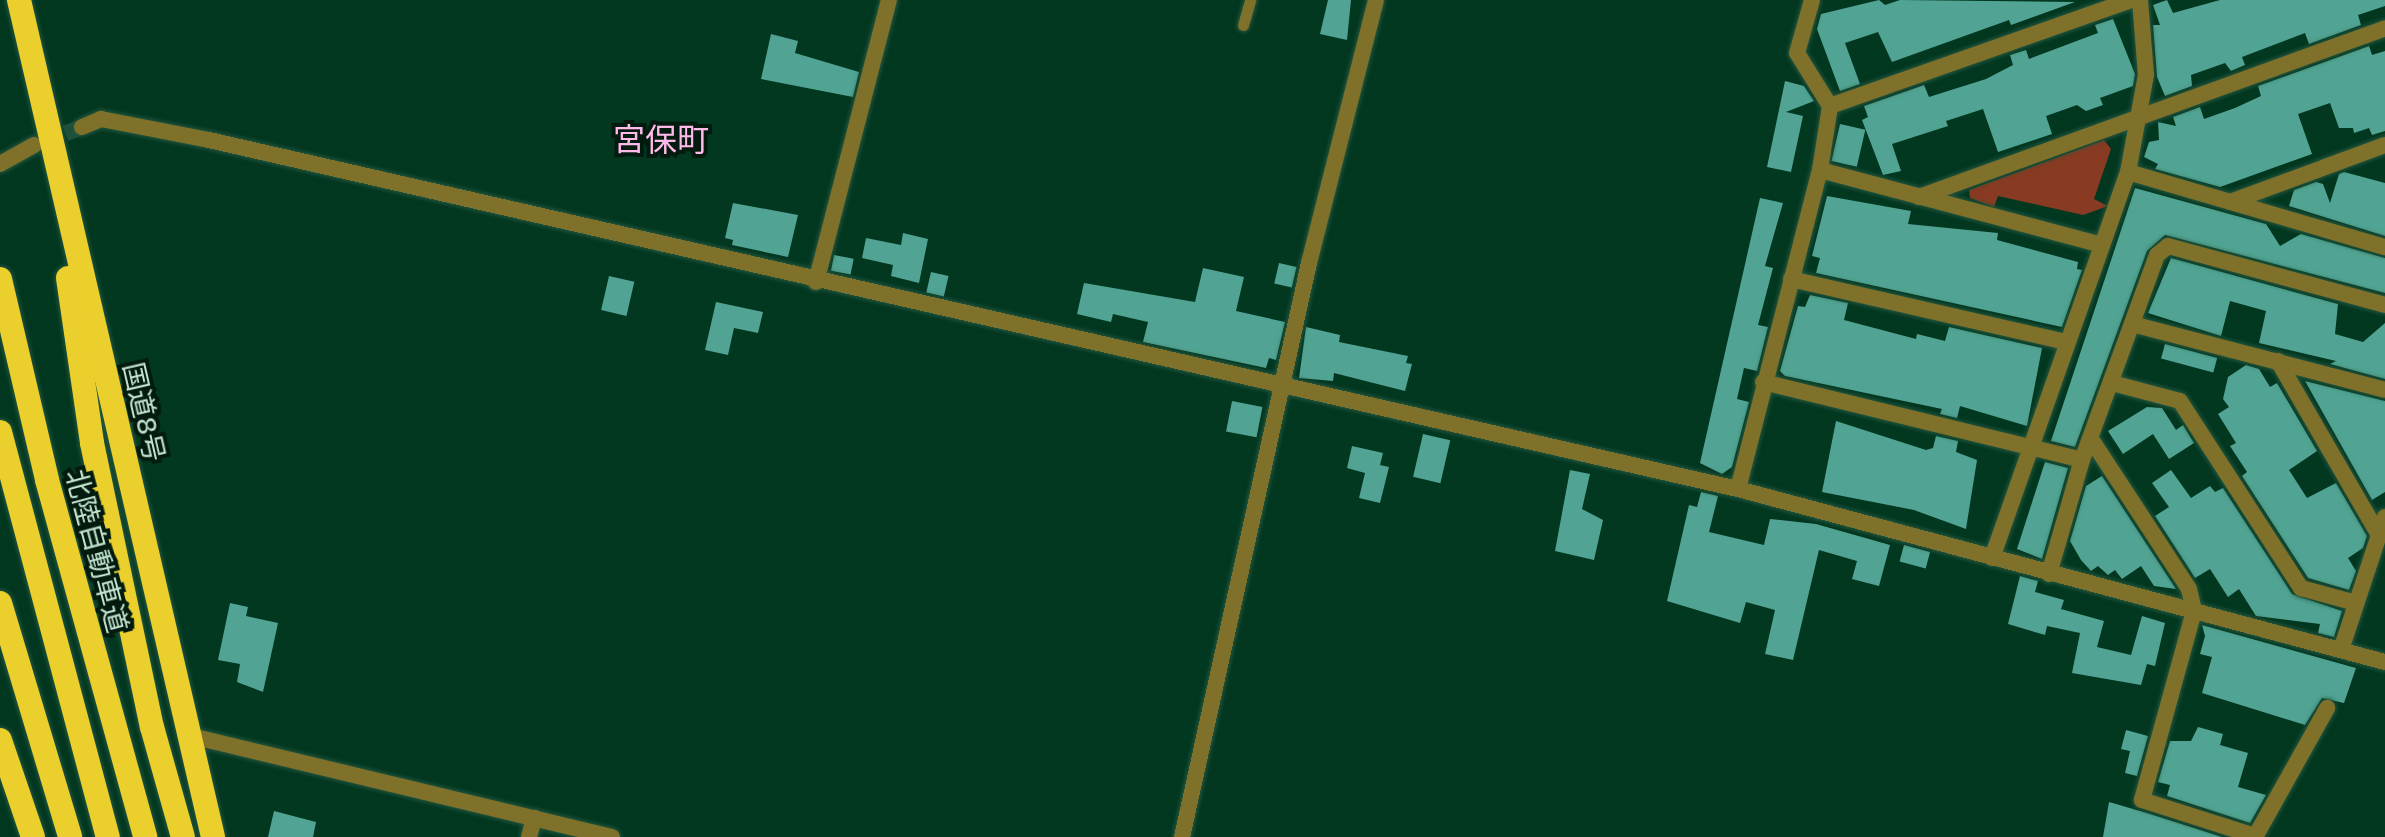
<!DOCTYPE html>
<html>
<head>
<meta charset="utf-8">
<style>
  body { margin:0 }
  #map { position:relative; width:2385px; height:837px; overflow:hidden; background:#023720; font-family:"Golos Text","Noto Sans JP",sans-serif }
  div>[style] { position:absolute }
  .green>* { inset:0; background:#883b22 }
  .building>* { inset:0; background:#51a493; transform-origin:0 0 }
  .street-tunnel>* { height:16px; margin-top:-8px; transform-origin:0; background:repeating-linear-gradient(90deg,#1f513a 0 16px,transparent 0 24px) }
  .roads { filter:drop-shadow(0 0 2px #25563f) drop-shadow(0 0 2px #25563f) }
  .lane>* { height:11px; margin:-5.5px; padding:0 5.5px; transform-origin:5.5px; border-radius:5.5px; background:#7f7129 }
  .street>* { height:16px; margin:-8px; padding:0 8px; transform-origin:8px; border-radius:8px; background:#7f7129 }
  .highway>* { height:24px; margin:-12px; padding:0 12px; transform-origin:12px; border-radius:12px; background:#ebcf2c }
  span { translate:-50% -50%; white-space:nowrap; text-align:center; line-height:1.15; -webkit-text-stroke:8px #021b0e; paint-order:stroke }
  .street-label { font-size:28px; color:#c2e2ce }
  .quarter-label { font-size:32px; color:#ffbaea }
</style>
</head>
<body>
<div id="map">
  <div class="green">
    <div style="clip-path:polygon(2104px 140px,2111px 149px,2094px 199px,2108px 206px,2083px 215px,1998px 196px,1994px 207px,1970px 198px,1969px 190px)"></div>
  </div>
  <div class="building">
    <div style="clip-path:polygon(1328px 0,1351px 0,1347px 40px,1320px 34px)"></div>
    <div style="clip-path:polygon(1879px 0,1885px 5px,1900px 0,2075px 2px,2011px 25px,2009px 20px,1892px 62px,1878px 32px,1845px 43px,1860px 84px,1840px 91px,1817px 29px,1821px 14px)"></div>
    <div style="clip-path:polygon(2167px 0,2173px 13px,2220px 0,2385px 0,2385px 6px,2358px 15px,2361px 25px,2309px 44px,2305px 33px,2242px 57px,2245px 65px,2231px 71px,2225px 63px,2191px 75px,2192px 86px,2165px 96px,2157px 77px,2153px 25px,2160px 25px,2153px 5px)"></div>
    <div style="clip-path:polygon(2113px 19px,2135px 74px,2133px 86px,2100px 98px,2103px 105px,2086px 111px,2077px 105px,2046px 116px,2052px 134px,1998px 152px,1983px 109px,1946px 121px,1948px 126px,1892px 144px,1901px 171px,1883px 175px,1862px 120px,1868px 117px,1864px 106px,1924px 85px,1929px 97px,1986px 79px,2013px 65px,2010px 55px,2026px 50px,2029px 59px,2098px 33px,2095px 25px)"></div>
    <div style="clip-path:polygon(771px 34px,798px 41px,795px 53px,859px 72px,853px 97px,761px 79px)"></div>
    <div style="clip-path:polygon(2369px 46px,2372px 55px,2385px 51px,2385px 131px,2372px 135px,2369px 128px,2354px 133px,2353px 128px,2339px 128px,2330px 103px,2298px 114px,2312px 154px,2220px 187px,2155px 169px,2158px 164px,2144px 157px,2149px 142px,2159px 140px,2158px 122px,2176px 126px,2173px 117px,2200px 107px,2204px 119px,2235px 108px,2261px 96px,2258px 86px)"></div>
    <div style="clip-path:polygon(1785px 81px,1804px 86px,1814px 101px,1786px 112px,1803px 116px,1791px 172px,1767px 167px)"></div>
    <div style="left:1840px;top:124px;width:26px;height:38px;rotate:13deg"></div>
    <div style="clip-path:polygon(2344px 172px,2385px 183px,2385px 236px,2289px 206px,2294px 190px,2316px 182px,2323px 184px,2330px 203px,2339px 174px)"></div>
    <div style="clip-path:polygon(2135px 188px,2266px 224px,2280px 246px,2301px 234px,2385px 258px,2385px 293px,2165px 235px,2147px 251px,2075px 447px,2051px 441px)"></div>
    <div style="clip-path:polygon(1827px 196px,1911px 211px,1908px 224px,1998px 233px,1997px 240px,2078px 262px,2077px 269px,2082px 270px,2062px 327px,1816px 273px,1820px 258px,1812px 256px)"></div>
    <div style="clip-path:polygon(1760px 198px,1783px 203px,1765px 266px,1773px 268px,1758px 325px,1768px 327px,1757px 371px,1744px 368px,1737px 399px,1749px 402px,1732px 467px,1722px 474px,1700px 463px)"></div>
    <div style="clip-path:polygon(733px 203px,798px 215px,788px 257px,732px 245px,733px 240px,725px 238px)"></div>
    <div style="clip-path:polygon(903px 233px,928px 239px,919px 283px,891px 276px,893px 265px,862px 258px,866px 238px,901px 245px)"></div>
    <div style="left:834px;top:255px;width:20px;height:16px;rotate:11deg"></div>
    <div style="clip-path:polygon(2171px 258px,2338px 304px,2335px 334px,2363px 342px,2385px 323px,2385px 379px,2330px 364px,2336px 361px,2259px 343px,2266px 311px,2230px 301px,2221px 336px,2148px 313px)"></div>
    <div style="left:1279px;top:263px;width:18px;height:21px;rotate:13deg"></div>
    <div style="clip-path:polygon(1203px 268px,1244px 277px,1236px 311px,1285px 322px,1276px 360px,1269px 358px,1266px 368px,1143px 342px,1148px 322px,1113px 314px,1111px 322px,1077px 314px,1084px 283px,1195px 302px)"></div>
    <div style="left:931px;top:272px;width:18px;height:21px;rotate:13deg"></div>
    <div style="left:609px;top:276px;width:26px;height:35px;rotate:13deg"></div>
    <div style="clip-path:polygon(1810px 295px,1848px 303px,1844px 320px,1916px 339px,1917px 334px,1945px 341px,1949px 327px,2042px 348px,2027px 426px,1960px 406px,1957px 418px,1940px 414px,1942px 409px,1785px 376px,1780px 371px,1798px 306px,1805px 307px)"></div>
    <div style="clip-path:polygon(716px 302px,763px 312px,758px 333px,734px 328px,728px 355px,705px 350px)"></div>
    <div style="clip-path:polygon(1306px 327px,1340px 335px,1339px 342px,1408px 356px,1406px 363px,1412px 364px,1405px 391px,1334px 373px,1333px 381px,1299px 378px)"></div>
    <div style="left:2165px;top:344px;width:54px;height:15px;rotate:15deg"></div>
    <div style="clip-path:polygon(2246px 365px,2259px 369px,2270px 387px,2277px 383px,2317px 451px,2289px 470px,2307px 498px,2336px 483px,2367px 536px,2363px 548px,2348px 558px,2356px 571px,2349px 590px,2308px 578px,2242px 476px,2247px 472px,2230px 446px,2236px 443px,2218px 414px,2229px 407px,2223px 399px,2228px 377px)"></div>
    <div style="clip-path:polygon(2305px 381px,2385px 401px,2385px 492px,2372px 500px)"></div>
    <div style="left:1232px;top:401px;width:31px;height:31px;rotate:11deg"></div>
    <div style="clip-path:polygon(2147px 407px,2162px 408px,2176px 430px,2183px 425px,2194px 443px,2169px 459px,2153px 434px,2123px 454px,2108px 431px)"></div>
    <div style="clip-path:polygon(1836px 421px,1926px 450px,1933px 448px,1936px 436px,1958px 441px,1956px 452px,1977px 460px,1966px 529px,1914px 510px,1822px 492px)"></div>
    <div style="left:1423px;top:434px;width:28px;height:44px;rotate:13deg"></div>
    <div style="clip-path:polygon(1352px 446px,1383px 453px,1380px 465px,1389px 467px,1380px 503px,1359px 498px,1365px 473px,1347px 468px)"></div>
    <div style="clip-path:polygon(2045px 462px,2068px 468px,2042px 559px,2017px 549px)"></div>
    <div style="clip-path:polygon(1570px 470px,1590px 474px,1582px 509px,1603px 520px,1594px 560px,1555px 551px)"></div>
    <div style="clip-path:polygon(2171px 470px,2191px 498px,2210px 486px,2215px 492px,2223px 488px,2292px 594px,2342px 611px,2334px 637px,2318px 633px,2320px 624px,2256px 616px,2239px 589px,2228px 597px,2210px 569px,2195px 578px,2155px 516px,2169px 507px,2152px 483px)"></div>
    <div style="clip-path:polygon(2102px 476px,2176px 589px,2154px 586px,2141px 566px,2122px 579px,2115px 570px,2108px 575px,2098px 566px,2091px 571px,2081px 560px,2070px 541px,2086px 486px)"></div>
    <div style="clip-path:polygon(1701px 492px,1718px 496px,1709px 532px,1764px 545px,1770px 519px,1816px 524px,1890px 545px,1879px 586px,1852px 579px,1857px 561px,1819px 550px,1793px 660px,1765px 654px,1775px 610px,1746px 602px,1740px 623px,1667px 601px,1689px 505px,1697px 507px)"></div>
    <div style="left:1904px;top:545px;width:27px;height:17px;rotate:15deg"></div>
    <div style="clip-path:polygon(2020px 576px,2038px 581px,2035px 592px,2064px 600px,2061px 609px,2104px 621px,2097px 647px,2131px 655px,2142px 616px,2165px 623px,2155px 666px,2147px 664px,2141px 685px,2072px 673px,2080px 633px,2047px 626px,2045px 635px,2008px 624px)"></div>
    <div style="clip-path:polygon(230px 603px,248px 607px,246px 616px,278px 623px,263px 692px,237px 682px,240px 664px,218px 660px)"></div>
    <div style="clip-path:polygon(2202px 625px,2356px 668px,2344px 703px,2322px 698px,2305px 725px,2202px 693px,2212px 657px,2200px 654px,2205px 636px)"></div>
    <div style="clip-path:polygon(2198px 727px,2223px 734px,2220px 745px,2248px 753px,2238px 787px,2266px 795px,2250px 823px,2167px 796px,2170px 785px,2158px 782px,2170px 741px,2191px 741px)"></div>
    <div style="clip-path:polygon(2126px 730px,2148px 736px,2137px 776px,2125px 773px,2130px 751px,2121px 749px)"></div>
    <div style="clip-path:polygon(2109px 802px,2147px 813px,2222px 837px,2103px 837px)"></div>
    <div style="clip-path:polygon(274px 811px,316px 822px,313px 837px,268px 837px)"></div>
  </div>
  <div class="street-tunnel">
    <div style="left:43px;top:142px;width:42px;rotate:-21deg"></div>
  </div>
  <div class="roads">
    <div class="lane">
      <div style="left:1243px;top:25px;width:26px;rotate:-74deg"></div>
    </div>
    <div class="street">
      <div style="left:1830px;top:106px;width:319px;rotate:-19.4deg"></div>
      <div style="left:82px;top:127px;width:21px;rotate:-23deg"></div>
      <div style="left:101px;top:119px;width:110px;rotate:11deg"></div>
      <div style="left:209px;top:140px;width:1568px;rotate:12.86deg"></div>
      <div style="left:1738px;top:489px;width:670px;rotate:14.97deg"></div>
      <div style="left:0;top:164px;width:39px;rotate:-29deg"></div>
      <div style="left:1820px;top:170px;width:289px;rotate:14.9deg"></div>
      <div style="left:2128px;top:172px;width:268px;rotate:16.3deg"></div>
      <div style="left:1919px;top:197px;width:496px;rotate:-19.9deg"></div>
      <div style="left:2230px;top:202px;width:165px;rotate:-20.2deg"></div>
      <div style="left:1791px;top:279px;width:281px;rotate:12.9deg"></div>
      <div style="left:816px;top:282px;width:291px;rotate:-75.5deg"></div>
      <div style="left:2132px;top:324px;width:261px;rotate:14.6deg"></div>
      <div style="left:2278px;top:361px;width:201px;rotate:59.9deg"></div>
      <div style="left:1763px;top:382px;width:328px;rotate:13.7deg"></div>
      <div style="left:2112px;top:383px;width:70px;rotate:14.8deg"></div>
      <div style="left:2180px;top:401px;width:223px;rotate:57.1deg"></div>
      <div style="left:2301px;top:588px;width:57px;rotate:15.3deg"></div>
      <div style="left:2091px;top:439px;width:179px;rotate:56.8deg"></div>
      <div style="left:2189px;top:589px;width:23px;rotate:77deg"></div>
      <div style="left:2194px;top:611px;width:196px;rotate:105.4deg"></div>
      <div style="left:2142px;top:800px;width:119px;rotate:17.7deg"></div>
      <div style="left:1738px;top:489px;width:329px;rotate:-75.6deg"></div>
      <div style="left:1820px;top:170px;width:65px;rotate:-81.1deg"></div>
      <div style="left:1830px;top:106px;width:62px;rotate:-121.9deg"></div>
      <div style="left:1797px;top:53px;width:55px;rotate:-74.2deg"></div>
      <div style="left:1992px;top:558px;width:409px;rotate:-70.6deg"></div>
      <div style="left:2128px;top:172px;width:99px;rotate:-79.5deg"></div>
      <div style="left:2146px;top:75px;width:75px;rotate:-94.6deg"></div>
      <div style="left:2049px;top:574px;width:119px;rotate:-73.9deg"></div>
      <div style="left:2082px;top:460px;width:218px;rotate:-69.9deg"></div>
      <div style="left:2157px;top:255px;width:14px;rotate:-39deg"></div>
      <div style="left:2168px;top:246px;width:225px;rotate:15.2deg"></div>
      <div style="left:2341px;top:650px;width:140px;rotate:-71.7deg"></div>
      <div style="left:187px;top:735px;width:437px;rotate:13.5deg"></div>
      <div style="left:529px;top:837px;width:20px;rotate:-75deg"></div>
      <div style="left:1182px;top:837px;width:588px;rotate:-77.52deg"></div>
      <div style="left:1309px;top:263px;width:271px;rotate:-75.7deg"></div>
      <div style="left:2255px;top:837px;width:148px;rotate:-60.8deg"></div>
    </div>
    <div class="highway">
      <div style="left:19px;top:0;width:859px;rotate:76.95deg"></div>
      <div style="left:68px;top:278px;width:167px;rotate:81.7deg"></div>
      <div style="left:92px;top:443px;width:290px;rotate:78.1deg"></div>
      <div style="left:152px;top:727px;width:114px;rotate:74.3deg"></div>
      <div style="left:0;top:279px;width:206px;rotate:76.8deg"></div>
      <div style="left:47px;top:480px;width:370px;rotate:74.6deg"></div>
      <div style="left:0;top:432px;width:419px;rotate:75.1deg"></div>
      <div style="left:0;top:603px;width:244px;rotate:73.3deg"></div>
      <div style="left:0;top:740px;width:102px;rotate:71.2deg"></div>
    </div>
  </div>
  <div class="street-label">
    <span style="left:144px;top:412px;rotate:77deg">国道8号</span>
    <span style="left:97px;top:551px;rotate:75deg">北陸自動車道</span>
  </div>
  <div class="quarter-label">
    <span style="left:661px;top:139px">宮保町</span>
  </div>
</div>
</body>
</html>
